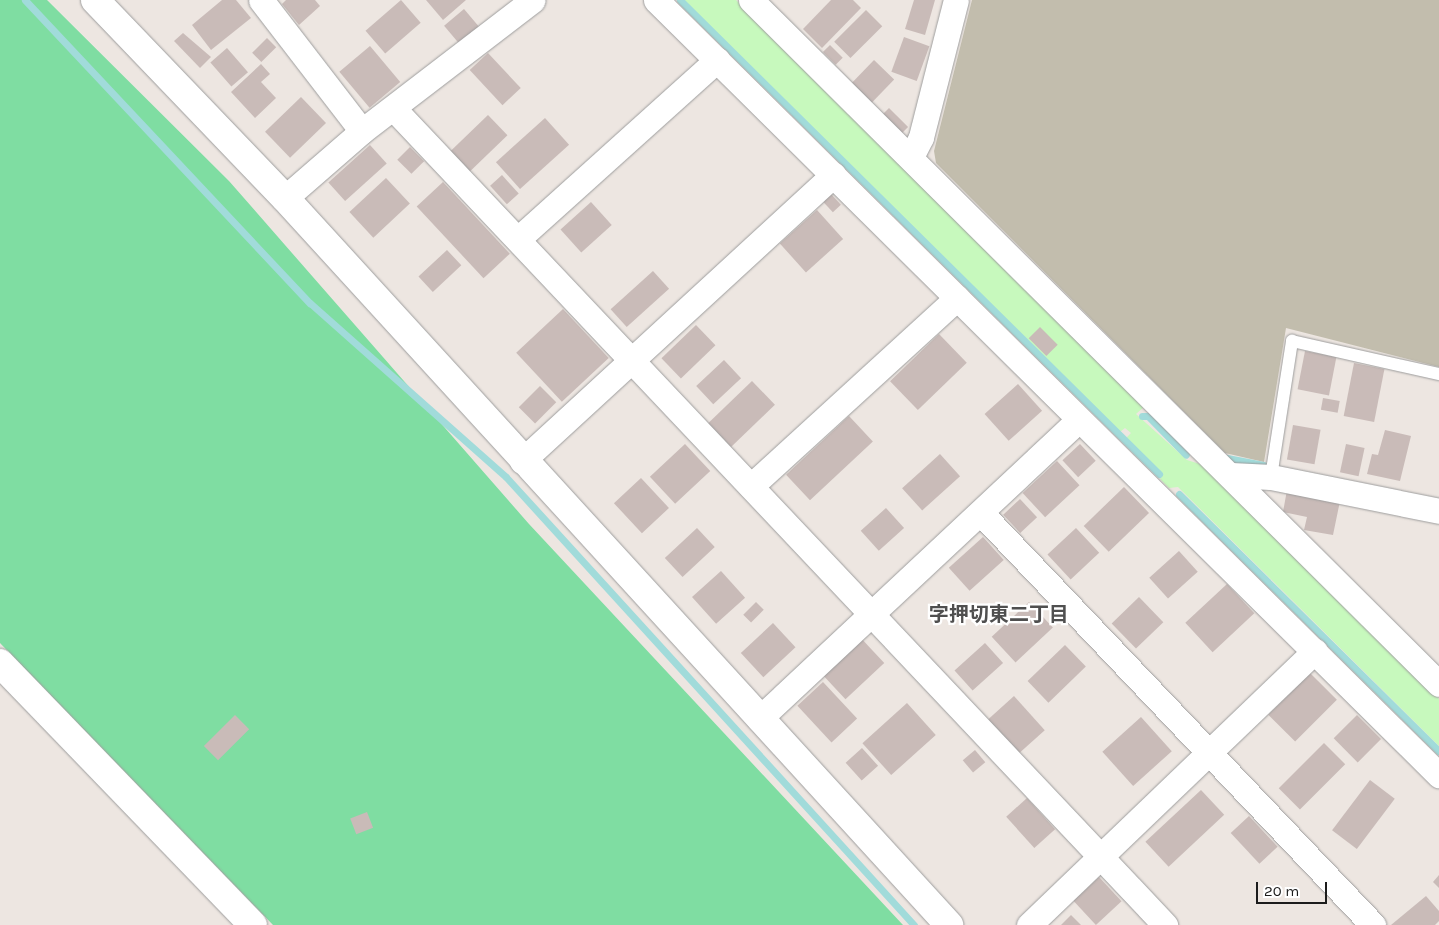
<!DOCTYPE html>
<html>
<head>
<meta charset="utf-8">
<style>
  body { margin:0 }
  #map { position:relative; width:1439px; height:925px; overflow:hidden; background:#ede6e1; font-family:Karla,"Noto Sans JP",sans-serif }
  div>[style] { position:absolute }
  .construction>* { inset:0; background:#c2bdad }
  .park>* { inset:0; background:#c7f9bd }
  .pitch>* { inset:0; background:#7fdda2 }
  .stream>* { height:7px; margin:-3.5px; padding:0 3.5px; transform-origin:3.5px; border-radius:3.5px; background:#a1dbda }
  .building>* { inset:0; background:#c9bbb8; transform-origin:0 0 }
  .roads { filter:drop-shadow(0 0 1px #9d9d9d) drop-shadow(0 0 1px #9d9d9d) }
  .service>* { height:12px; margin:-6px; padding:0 6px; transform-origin:6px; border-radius:6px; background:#fff }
  .minor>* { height:25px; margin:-12.5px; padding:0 12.5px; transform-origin:12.5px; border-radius:12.5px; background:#fff }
  .tertiary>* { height:28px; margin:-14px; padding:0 14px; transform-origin:14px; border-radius:14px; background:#fff }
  span { translate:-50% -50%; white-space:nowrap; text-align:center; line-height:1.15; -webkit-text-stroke:4.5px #fff; paint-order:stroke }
  .neighbourhood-label { font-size:20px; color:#4f4f4f; font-weight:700 }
  .scale { position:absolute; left:1256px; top:882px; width:71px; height:22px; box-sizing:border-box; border:2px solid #1c1c1c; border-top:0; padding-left:6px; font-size:15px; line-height:18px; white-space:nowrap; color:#1c1c1c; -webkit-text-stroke:4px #fff; paint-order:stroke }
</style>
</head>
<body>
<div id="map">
  <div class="construction">
    <div style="clip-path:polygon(972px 0,1439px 0,1439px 367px,1286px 328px,1264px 462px,1225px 453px,936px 163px,934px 151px)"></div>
  </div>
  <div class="park">
    <div style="clip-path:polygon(683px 0,736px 0,1145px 406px,1136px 414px,1187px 460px,1203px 465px,1281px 538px,1439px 699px,1439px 746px,1178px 487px,1169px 488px,1160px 479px,1163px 475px,1126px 438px,1131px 433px,1125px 428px,1120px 432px)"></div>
  </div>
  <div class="pitch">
    <div style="clip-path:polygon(0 0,47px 0,229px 181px,529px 524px,903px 925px,273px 925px,0 643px)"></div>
  </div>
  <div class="stream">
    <div style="left:25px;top:0;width:416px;rotate:46.8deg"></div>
    <div style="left:310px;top:303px;width:262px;rotate:41.6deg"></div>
    <div style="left:506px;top:477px;width:606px;rotate:47.68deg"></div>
    <div style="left:680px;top:0;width:674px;rotate:44.7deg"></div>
    <div style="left:1142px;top:416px;width:6px"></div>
    <div style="left:1148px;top:416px;width:54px;rotate:45.7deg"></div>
    <div style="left:1227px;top:458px;width:37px;rotate:11deg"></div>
    <div style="left:1179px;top:494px;width:366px;rotate:44.7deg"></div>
  </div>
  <div class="building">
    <div style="clip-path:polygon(222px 0,236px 0,251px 18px,211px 50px,192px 25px)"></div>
    <div style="clip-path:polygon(286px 0,315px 0,320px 6px,299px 25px,282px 4px)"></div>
    <div style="left:401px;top:0;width:30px;height:47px;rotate:49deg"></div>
    <div style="clip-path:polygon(426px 0,466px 0,443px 20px)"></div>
    <div style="clip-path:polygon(831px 0,853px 0,861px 8px,822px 48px,803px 29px)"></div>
    <div style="clip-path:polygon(914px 0,935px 0,925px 35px,905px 29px)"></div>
    <div style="left:464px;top:9px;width:23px;height:26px;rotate:50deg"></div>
    <div style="left:866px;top:10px;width:23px;height:45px;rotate:45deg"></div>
    <div style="clip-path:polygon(183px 33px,211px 57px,200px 68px,174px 41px)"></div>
    <div style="left:904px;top:37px;width:27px;height:37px;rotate:20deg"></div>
    <div style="left:267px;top:38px;width:13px;height:21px;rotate:45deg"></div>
    <div style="left:830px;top:45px;width:18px;height:10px;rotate:45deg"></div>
    <div style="left:370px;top:46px;width:47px;height:40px;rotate:50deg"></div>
    <div style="left:227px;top:48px;width:32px;height:22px;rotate:49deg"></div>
    <div style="left:488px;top:53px;width:48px;height:25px;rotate:47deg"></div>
    <div style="left:874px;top:60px;width:28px;height:33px;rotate:44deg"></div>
    <div style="clip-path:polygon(261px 64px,270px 74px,261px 82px,276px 98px,255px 118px,231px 92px)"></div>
    <div style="left:301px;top:97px;width:36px;height:50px;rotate:46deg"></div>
    <div style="left:889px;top:108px;width:27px;height:11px;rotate:45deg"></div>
    <div style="left:488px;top:115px;width:28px;height:53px;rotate:46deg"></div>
    <div style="left:545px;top:118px;width:36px;height:66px;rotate:48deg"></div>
    <div style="left:370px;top:145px;width:25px;height:56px;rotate:48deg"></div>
    <div style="left:410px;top:147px;width:20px;height:18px;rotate:45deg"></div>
    <div style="left:502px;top:175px;width:25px;height:16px;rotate:48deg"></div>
    <div style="left:386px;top:178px;width:35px;height:50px;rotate:47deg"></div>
    <div style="left:443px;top:182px;width:98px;height:36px;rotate:47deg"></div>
    <div style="left:830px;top:193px;width:16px;height:11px;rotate:47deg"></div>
    <div style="left:591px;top:202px;width:31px;height:41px;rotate:48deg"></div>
    <div style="left:817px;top:210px;width:39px;height:50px;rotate:48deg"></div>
    <div style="left:447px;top:250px;width:21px;height:39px;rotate:47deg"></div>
    <div style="left:653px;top:271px;width:24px;height:57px;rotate:48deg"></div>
    <div style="left:563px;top:309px;width:67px;height:64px;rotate:47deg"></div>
    <div style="left:696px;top:325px;width:28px;height:48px;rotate:46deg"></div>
    <div style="left:1040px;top:327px;width:25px;height:16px;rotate:45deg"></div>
    <div style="left:939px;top:334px;width:40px;height:68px;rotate:46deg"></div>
    <div style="left:1305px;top:351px;width:32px;height:39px;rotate:11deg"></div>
    <div style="left:724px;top:360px;width:25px;height:38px;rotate:47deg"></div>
    <div style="left:1354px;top:363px;width:31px;height:54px;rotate:11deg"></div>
    <div style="left:752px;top:381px;width:33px;height:61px;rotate:46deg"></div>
    <div style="left:1018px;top:384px;width:36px;height:45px;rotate:48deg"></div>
    <div style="left:540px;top:386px;width:23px;height:30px;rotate:45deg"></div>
    <div style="left:1323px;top:398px;width:17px;height:12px;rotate:10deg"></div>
    <div style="left:849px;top:416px;width:35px;height:86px;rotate:47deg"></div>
    <div style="left:1293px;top:425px;width:28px;height:35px;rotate:10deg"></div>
    <div style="clip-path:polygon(1385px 430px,1411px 436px,1400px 481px,1367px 474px,1372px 454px,1378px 455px)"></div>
    <div style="left:685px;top:444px;width:37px;height:48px;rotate:47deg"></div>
    <div style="left:1080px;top:444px;width:23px;height:24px;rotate:47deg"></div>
    <div style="left:1346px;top:444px;width:19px;height:29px;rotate:12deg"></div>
    <div style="left:940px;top:454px;width:30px;height:51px;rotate:48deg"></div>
    <div style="left:1057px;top:461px;width:33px;height:47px;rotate:47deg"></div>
    <div style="left:641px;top:478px;width:41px;height:37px;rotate:47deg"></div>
    <div style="left:1124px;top:487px;width:36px;height:56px;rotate:46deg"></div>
    <div style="clip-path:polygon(1287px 490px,1340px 501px,1333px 535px,1304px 530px,1307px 517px,1283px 512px)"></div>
    <div style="left:1020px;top:499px;width:25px;height:23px;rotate:47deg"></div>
    <div style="left:886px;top:508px;width:27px;height:34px;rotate:48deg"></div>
    <div style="left:697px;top:528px;width:26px;height:44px;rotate:47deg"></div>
    <div style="left:1076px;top:528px;width:34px;height:39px;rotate:47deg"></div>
    <div style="left:983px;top:537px;width:31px;height:46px;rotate:48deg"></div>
    <div style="left:1179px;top:551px;width:28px;height:40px;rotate:48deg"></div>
    <div style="left:721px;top:571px;width:36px;height:39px;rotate:48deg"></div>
    <div style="left:1227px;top:584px;width:40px;height:57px;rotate:47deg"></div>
    <div style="left:1139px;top:597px;width:35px;height:38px;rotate:46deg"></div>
    <div style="left:756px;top:602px;width:11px;height:18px;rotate:45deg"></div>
    <div style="left:1029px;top:602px;width:35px;height:51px;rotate:47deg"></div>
    <div style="left:773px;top:623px;width:33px;height:44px;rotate:47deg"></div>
    <div style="left:859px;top:636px;width:37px;height:53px;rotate:47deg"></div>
    <div style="left:985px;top:643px;width:27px;height:41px;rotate:48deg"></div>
    <div style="left:1065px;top:645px;width:30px;height:52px;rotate:46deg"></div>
    <div style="left:1310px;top:673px;width:38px;height:59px;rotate:45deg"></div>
    <div style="left:823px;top:682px;width:50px;height:35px;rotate:47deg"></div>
    <div style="left:1014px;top:696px;width:46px;height:35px;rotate:48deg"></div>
    <div style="left:907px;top:703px;width:43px;height:60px;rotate:48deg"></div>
    <div style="left:235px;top:715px;width:20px;height:44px;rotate:45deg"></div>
    <div style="left:1357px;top:715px;width:34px;height:33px;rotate:45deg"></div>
    <div style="left:1141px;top:717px;width:46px;height:52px;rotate:48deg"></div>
    <div style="left:1324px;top:743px;width:30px;height:64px;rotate:45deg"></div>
    <div style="left:862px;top:748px;width:24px;height:22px;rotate:48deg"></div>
    <div style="left:975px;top:750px;width:16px;height:16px;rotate:50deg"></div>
    <div style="left:1370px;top:780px;width:31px;height:63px;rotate:37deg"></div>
    <div style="left:1201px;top:790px;width:34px;height:76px;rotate:47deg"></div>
    <div style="left:1027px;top:798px;width:42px;height:28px;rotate:48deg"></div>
    <div style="left:367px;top:812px;width:17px;height:18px;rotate:69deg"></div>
    <div style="left:1249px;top:816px;width:42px;height:25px;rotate:47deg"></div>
    <div style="clip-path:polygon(1439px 875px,1439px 888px,1433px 882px)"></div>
    <div style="left:1099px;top:877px;width:33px;height:35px;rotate:47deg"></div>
    <div style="clip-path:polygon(1426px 896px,1439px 911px,1439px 921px,1435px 925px,1391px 925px)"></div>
    <div style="clip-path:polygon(1071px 915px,1081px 925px,1061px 925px)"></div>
  </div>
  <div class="roads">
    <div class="service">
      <div style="left:1271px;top:477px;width:138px;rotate:-81.2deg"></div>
      <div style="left:1292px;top:341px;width:151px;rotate:12.7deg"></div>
    </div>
    <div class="minor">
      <div style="left:261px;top:0;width:165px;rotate:52.4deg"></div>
      <div style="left:656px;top:0;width:1102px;rotate:44.71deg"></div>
      <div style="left:751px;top:0;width:970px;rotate:44.83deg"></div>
      <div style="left:394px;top:109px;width:1123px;rotate:46.62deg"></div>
      <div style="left:911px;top:157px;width:22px;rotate:-63deg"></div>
      <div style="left:921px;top:137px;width:141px;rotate:-75.7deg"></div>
      <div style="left:285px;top:198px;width:102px;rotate:-41deg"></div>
      <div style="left:362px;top:131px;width:215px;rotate:-37.5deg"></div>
      <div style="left:518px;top:239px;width:268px;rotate:-42deg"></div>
      <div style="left:522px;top:461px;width:423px;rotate:-42.6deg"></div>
      <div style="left:1231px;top:475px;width:40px;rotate:2.9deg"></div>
      <div style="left:1271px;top:477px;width:171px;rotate:11.4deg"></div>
      <div style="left:751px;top:486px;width:279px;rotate:-42.4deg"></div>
      <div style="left:981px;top:513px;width:569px;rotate:46.42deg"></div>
      <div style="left:759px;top:719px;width:438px;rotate:-43.1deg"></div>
      <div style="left:1029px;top:925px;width:396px;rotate:-43.8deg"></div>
    </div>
    <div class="tertiary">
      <div style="left:95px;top:0;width:274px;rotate:46.2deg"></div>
      <div style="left:285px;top:198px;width:985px;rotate:47.59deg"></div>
      <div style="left:0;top:663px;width:364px;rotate:46deg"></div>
    </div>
  </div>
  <div class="neighbourhood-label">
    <span style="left:999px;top:614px">字押切東二丁目</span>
  </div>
  <div class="scale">20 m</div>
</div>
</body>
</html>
